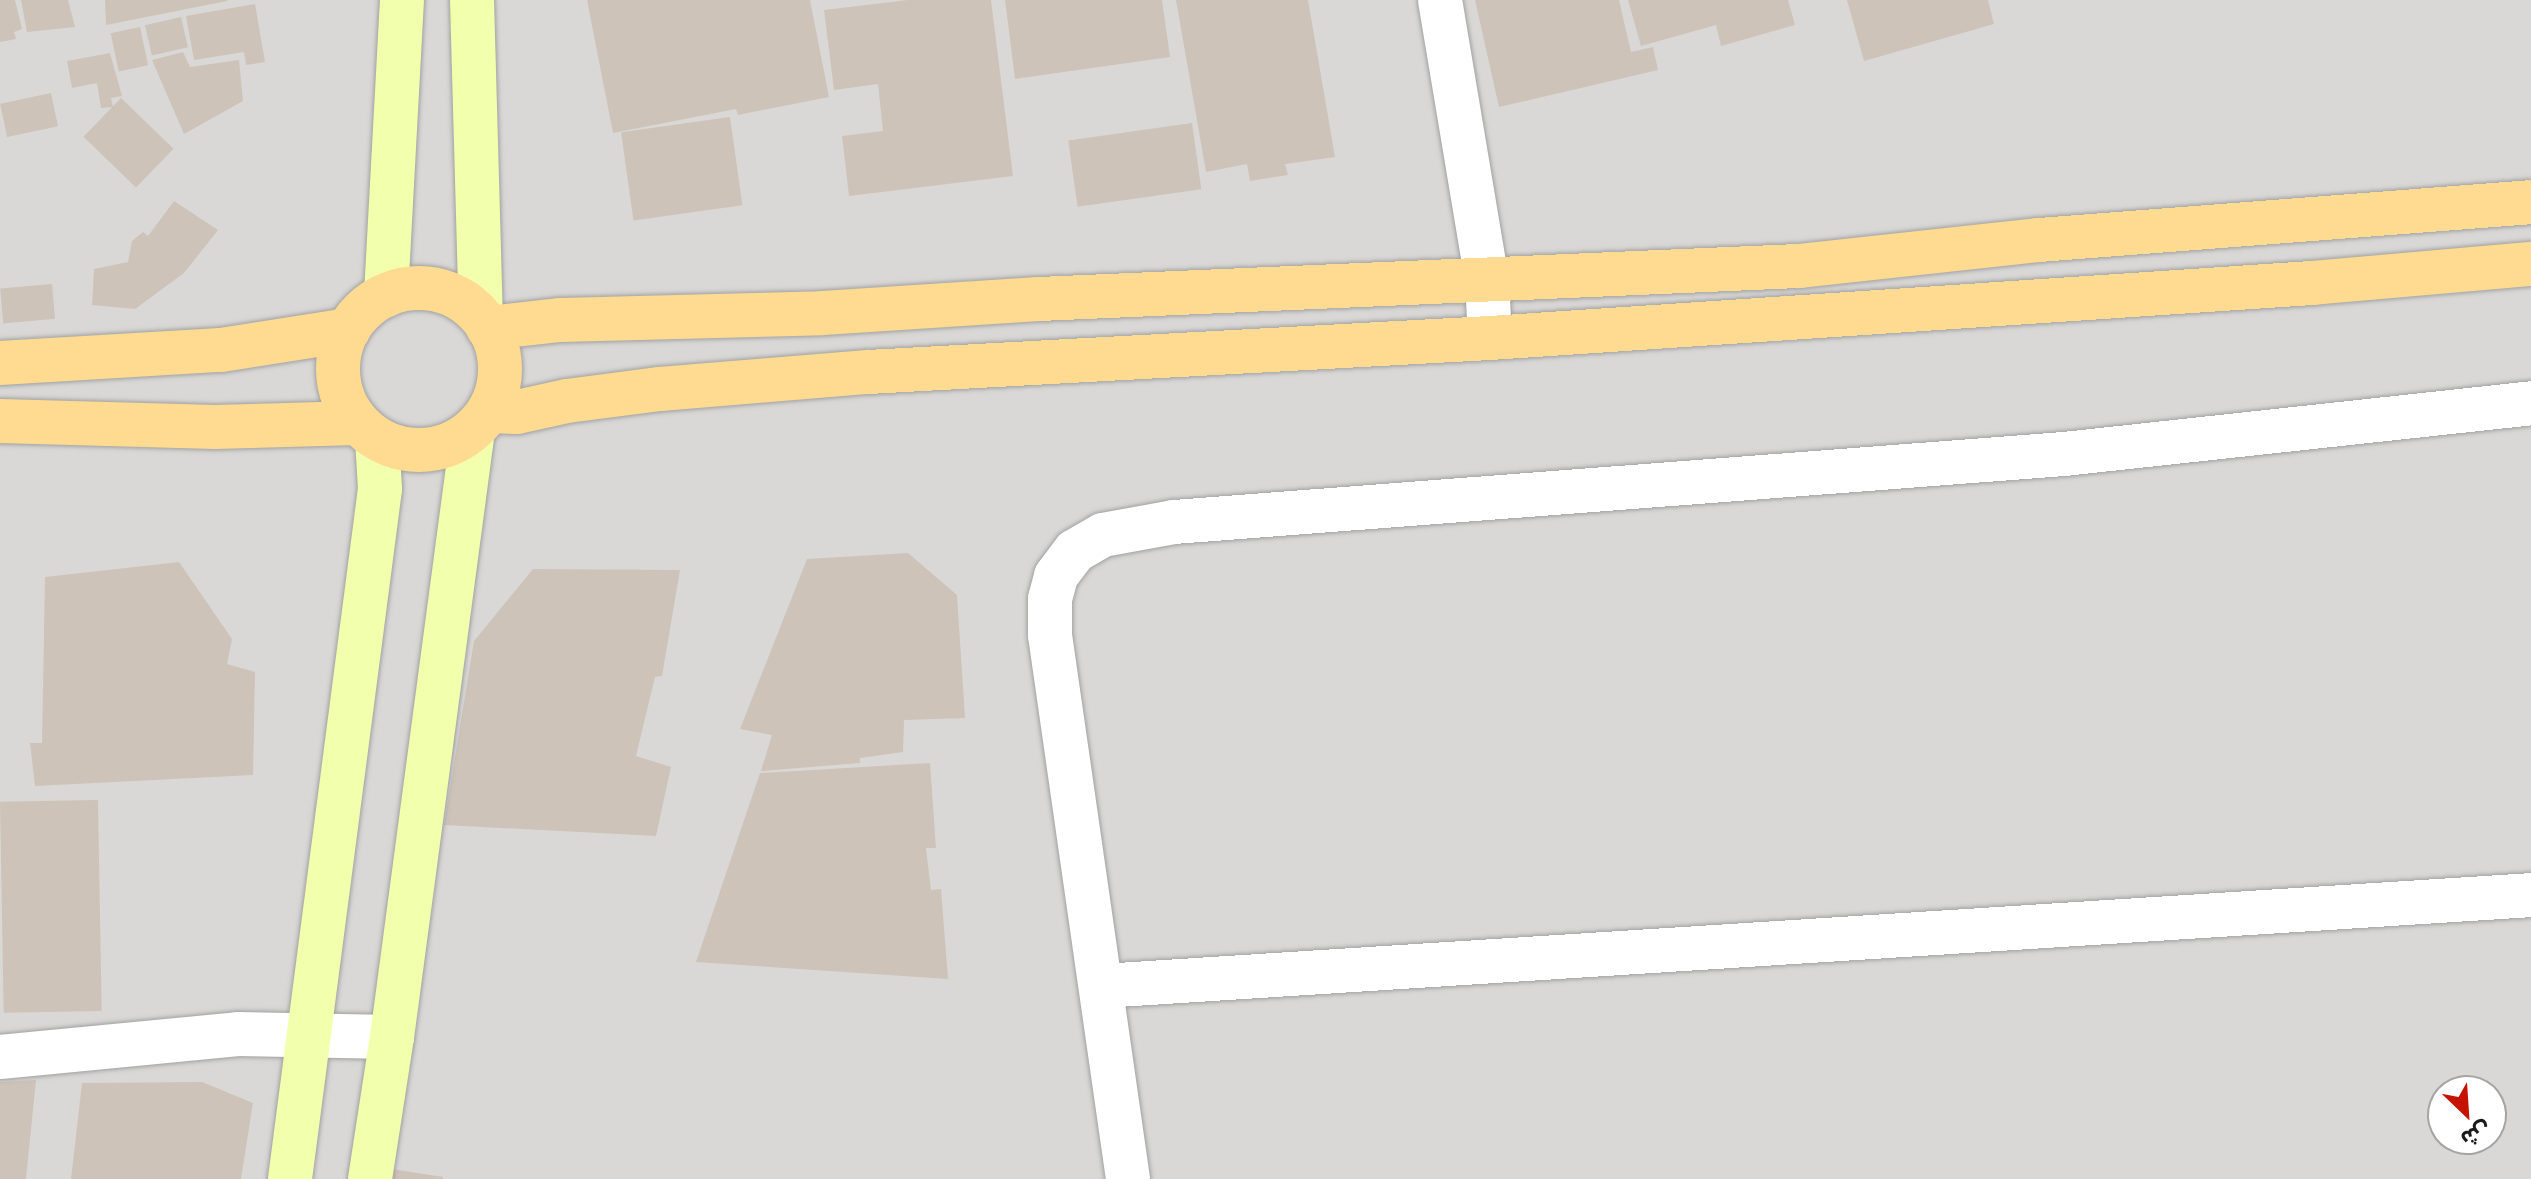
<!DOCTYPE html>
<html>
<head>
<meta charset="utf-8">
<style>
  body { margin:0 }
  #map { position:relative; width:2531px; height:1179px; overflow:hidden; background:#eeeadf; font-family:Ubuntu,"Noto Sans Arabic",sans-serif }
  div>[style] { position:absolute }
  .residential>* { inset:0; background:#d9d8d7 }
  .building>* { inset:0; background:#cdc3b8; transform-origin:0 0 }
  .roads { filter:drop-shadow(0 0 2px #a2a2a2) drop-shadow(0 0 2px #a2a2a2) }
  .street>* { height:44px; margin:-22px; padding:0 22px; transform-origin:22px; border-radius:22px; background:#fff }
  .secondary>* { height:44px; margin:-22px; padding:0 22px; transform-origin:22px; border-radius:22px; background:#f2ffac }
  .primary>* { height:44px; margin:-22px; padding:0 22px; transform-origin:22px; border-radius:22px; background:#ffdb92 }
  .primary>.ring { margin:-22px; padding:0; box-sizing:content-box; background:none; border:44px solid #ffdb92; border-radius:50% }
  span { translate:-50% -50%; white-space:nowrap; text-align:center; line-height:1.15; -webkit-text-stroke:7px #fff; paint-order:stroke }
  .north { position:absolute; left:2427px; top:1075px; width:80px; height:80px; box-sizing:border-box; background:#fff; border:2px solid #a4a4a4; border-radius:50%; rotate:155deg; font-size:22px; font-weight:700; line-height:32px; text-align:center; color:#1b1b1b }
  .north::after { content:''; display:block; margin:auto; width:28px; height:36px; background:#c51300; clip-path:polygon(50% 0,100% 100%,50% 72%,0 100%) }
</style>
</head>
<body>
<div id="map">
  <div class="residential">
    <div style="clip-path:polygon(evenodd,0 0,2531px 0,2531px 1179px,0 1179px,0 0,2443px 1091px,2491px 1091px,2491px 1139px,2443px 1139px,2443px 1091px)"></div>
  </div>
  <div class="building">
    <div style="clip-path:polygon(0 0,15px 0,22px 29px,14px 32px,16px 39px,0 42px)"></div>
    <div style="clip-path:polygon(21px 0,68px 0,75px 27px,27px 32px)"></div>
    <div style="clip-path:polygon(105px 0,227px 0,227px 1px,106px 25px)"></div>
    <div style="clip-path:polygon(587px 0,810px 0,829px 97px,738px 115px,736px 109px,613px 133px)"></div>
    <div style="clip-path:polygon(908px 0,991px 0,1013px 176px,849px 196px,842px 136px,883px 131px,878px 84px,834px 90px,824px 10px)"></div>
    <div style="clip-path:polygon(1005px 0,1162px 0,1170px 57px,1015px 79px)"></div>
    <div style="clip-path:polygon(1176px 0,1308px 0,1335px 157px,1285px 164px,1288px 175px,1250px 181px,1247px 164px,1206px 172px)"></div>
    <div style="clip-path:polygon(1475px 0,1619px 0,1631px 52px,1653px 47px,1658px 70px,1499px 107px)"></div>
    <div style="clip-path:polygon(1628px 0,1788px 0,1795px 25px,1721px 46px,1716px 25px,1641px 46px)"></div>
    <div style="clip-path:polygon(1847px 0,1988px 0,1994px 24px,1864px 61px)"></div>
    <div style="clip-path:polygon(255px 4px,265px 62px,246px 65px,244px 52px,194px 60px,186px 16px)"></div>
    <div style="left:181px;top:17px;width:31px;height:37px;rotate:77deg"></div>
    <div style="left:140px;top:27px;width:39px;height:30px;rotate:78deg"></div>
    <div style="clip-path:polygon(183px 52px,190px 67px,239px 60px,243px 101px,184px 134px,152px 60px)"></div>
    <div style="clip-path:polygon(110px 53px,122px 96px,111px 98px,113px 107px,101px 108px,97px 83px,72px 88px,67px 61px)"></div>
    <div style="left:51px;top:93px;width:34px;height:52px;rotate:78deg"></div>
    <div style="left:121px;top:98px;width:73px;height:54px;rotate:44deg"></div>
    <div style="left:730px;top:117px;width:89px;height:110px;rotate:82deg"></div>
    <div style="left:1192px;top:123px;width:67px;height:125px;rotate:82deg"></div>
    <div style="clip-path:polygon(174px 201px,218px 230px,184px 273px,135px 309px,92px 305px,94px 269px,128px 262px,132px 241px,143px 232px,148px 236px)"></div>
    <div style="left:52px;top:284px;width:35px;height:52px;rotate:85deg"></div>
    <div style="clip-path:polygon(908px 553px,957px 595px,965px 718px,904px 720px,903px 752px,860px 758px,860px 763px,761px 771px,772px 735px,740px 729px,807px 559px)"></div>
    <div style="clip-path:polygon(179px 562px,232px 639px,227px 664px,255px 672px,253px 775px,35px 786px,30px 743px,42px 743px,45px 577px)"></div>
    <div style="clip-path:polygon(533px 569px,680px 570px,662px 676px,655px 677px,636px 756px,671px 767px,656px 836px,444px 825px,474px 641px)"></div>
    <div style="clip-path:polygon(930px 763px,936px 848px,926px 848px,931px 890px,941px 889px,948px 979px,696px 962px,760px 773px)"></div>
    <div style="left:98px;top:800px;width:211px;height:98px;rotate:89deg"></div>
    <div style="clip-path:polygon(36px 1080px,26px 1179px,0 1179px,0 1082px)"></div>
    <div style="clip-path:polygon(202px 1082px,253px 1103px,241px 1179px,71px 1179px,82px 1083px)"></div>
    <div style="clip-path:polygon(385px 1168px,443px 1177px,443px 1179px,384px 1179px)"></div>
  </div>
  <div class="roads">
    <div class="street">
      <div style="left:1440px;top:0;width:285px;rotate:80.5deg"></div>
      <div style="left:1487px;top:281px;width:57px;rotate:87deg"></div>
      <div style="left:1102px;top:986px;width:1432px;rotate:-3.64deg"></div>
      <div style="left:0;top:1057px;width:239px;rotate:-5.5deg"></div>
      <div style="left:238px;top:1034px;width:154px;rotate:1.1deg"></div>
      <div style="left:1128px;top:1179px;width:550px;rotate:-98.16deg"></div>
      <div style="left:1050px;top:635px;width:36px;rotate:-90deg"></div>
      <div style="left:1050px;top:599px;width:24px;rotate:-75deg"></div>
      <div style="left:1056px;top:576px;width:31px;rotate:-53deg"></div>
      <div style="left:1075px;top:551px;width:32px;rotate:-30deg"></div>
      <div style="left:1103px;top:535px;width:72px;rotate:-10.4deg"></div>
      <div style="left:1174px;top:522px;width:893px;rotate:-4.37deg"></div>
      <div style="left:2064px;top:454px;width:470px;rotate:-6.2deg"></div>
    </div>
    <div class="secondary">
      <div style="left:472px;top:0;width:316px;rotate:88.4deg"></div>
      <div style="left:386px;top:295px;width:295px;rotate:-86.9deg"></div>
      <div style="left:290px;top:1179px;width:696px;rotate:-82.57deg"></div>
      <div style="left:380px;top:489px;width:50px;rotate:-93.4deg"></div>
      <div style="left:370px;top:1179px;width:144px;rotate:-81.2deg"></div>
      <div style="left:392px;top:1037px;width:612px;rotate:-82.4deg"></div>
    </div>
    <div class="primary">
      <div class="ring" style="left:338px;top:288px;width:118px;height:118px"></div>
      <div style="left:488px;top:328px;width:73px;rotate:-6.3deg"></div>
      <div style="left:561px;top:320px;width:262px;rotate:-1.5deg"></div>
      <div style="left:823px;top:313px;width:216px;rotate:-3.7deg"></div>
      <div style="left:1039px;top:299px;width:761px;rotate:-2.49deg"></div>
      <div style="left:1799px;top:266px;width:241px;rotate:-6.2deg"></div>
      <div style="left:2039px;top:240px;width:493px;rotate:-4.4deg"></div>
      <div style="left:0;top:363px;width:221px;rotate:-3.4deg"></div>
      <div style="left:221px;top:350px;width:129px;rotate:-8.9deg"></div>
      <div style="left:489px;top:411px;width:28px;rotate:2deg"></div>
      <div style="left:517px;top:412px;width:51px;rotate:-12.4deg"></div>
      <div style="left:567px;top:401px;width:94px;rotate:-7.4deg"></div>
      <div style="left:660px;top:389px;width:209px;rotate:-4.7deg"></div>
      <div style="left:868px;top:372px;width:623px;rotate:-3.13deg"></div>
      <div style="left:1490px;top:338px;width:824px;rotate:-3.83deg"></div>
      <div style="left:2312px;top:283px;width:220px;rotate:-5deg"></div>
      <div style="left:0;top:421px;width:215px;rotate:1.6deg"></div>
      <div style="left:215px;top:427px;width:143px;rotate:-1.6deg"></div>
    </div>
  </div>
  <div class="north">ش</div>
</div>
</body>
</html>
